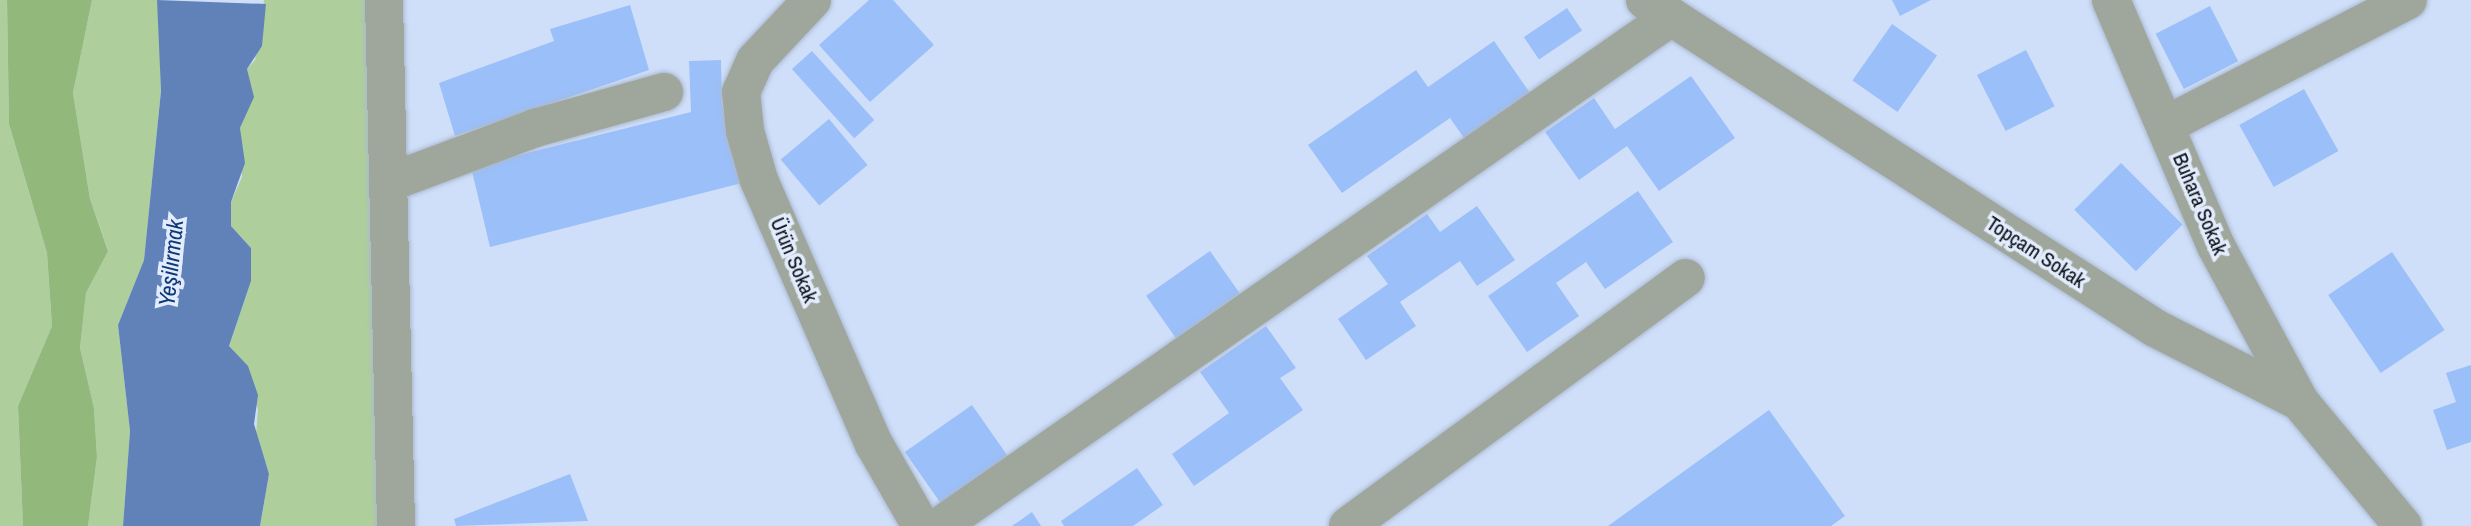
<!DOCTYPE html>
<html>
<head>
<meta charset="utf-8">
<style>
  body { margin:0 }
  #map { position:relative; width:2471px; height:526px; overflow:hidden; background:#cfdff9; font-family:"Archivo Narrow",sans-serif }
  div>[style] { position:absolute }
  .green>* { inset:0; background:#aecf9b }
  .forest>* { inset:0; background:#92b87c }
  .water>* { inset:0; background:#6182b9 }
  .building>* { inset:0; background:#9bbff9; transform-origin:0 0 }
  .roads { filter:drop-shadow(0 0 2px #abb9d0) drop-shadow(0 0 2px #abb9d0) }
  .minor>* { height:38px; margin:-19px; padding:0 19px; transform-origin:19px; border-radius:19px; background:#9fa69b }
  span { translate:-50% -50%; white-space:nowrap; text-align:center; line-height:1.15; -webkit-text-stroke:7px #e2ecfc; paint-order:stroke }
  .street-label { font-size:21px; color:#090e16 }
  .water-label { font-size:23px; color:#0d3779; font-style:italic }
</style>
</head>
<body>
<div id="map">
  <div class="green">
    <div style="clip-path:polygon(0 0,7px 0,9px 124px,47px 253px,52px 326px,18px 406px,23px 526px,0 526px)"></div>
    <div style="clip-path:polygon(92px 0,157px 0,159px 20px,161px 91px,144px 260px,118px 325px,130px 431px,123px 526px,88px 526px,97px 457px,94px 408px,80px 348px,86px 293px,108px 250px,90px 199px,73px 93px)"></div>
    <div style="clip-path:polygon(264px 0,384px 0,396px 526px,260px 526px,269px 474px,256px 435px,258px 409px,229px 346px,251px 281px,251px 248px,231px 226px,231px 202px,242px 177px,240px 128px,253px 96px,247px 69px,255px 60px)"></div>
  </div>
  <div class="forest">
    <div style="clip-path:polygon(7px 0,92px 0,73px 93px,90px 199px,108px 251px,86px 293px,80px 348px,94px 408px,97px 457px,88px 526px,23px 526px,18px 406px,52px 326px,47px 253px,9px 124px)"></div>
  </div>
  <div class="water">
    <div style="clip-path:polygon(157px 0,266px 4px,262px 46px,247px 69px,254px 97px,240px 128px,245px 163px,231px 202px,231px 226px,251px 248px,251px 281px,229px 346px,248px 366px,258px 395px,254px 424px,269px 474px,260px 526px,123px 526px,130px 431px,118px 325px,144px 260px,161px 91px)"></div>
  </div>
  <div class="building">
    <div style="clip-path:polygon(869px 0,893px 0,934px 45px,870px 102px,819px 45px)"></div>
    <div style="clip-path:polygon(1892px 0,1931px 0,1900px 16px)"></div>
    <div style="clip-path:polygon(630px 5px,649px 70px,455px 136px,439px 83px,554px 41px,550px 29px)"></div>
    <div style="left:2210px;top:6px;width:62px;height:61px;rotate:63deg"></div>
    <div style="left:1567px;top:8px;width:27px;height:52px;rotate:56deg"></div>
    <div style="left:1892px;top:24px;width:55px;height:69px;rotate:35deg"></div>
    <div style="clip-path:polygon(1494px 41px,1530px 93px,1464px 138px,1450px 118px,1342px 193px,1308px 145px,1416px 70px,1428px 87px)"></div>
    <div style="left:2026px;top:50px;width:63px;height:55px;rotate:63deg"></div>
    <div style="left:812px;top:51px;width:93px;height:27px;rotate:48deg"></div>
    <div style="clip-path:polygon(721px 60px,722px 104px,742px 183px,490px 247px,471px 167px,691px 112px,689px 61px)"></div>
    <div style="clip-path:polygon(1691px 76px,1735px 138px,1659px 191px,1627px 146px,1579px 180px,1545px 132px,1594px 98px,1615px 129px)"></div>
    <div style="left:2304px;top:89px;width:71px;height:74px;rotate:61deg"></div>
    <div style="left:829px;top:119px;width:60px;height:63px;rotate:50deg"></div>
    <div style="left:2121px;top:163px;width:87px;height:66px;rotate:45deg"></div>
    <div style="clip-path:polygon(1638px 191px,1673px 242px,1605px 289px,1586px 262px,1556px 283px,1579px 316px,1527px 352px,1488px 296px)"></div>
    <div style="clip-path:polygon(1477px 206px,1515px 260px,1477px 286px,1460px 261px,1400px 302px,1416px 326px,1366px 360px,1338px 319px,1388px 284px,1367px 256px,1427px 214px,1440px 232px)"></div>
    <div style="left:1210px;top:251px;width:52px;height:78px;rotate:55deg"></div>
    <div style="left:2392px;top:252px;width:94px;height:77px;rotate:56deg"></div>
    <div style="clip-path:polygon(1266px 326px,1296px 368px,1280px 378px,1303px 410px,1194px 486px,1172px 454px,1229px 413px,1200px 372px)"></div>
    <div style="clip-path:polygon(2471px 365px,2471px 442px,2447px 450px,2433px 410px,2456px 402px,2446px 373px)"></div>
    <div style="left:972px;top:405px;width:62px;height:82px;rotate:55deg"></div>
    <div style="clip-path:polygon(1769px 410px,1845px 516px,1831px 526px,1608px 526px)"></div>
    <div style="clip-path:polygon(1137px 468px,1163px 505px,1133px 526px,1064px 526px,1061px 521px)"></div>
    <div style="clip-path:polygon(570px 474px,588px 521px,456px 526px,454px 519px)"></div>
    <div style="clip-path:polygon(1032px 512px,1041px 526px,1012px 526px)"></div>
  </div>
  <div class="roads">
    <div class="minor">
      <div style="left:384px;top:0;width:526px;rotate:88.69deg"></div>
      <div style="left:812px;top:0;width:83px;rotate:133.1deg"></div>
      <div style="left:755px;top:61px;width:34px;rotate:114deg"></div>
      <div style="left:741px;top:92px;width:39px;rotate:84deg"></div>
      <div style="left:745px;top:131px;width:51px;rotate:74.1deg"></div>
      <div style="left:759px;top:180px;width:288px;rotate:66.5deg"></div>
      <div style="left:874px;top:444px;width:95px;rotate:60.2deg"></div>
      <div style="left:1645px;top:0;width:606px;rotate:32.75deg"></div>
      <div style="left:2155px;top:328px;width:163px;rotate:27deg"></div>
      <div style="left:2300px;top:402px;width:161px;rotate:50.3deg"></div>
      <div style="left:2111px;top:0;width:267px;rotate:66.9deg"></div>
      <div style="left:2216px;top:246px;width:177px;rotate:61.7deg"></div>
      <div style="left:2166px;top:125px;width:272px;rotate:-27.3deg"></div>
      <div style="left:388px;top:183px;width:157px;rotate:-20.5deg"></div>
      <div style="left:535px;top:128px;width:134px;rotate:-15.6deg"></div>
      <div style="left:940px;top:526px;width:891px;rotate:-34.85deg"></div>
      <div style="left:1348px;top:526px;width:419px;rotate:-36.3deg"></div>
    </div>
  </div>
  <div class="street-label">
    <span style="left:2200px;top:204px;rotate:67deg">Buhara Sokak</span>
    <span style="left:2036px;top:252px;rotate:33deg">Topçam Sokak</span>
    <span style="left:794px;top:260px;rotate:67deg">Ürün Sokak</span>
  </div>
  <div class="water-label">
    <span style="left:171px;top:263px;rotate:-84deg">Yeşilırmak</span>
  </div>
</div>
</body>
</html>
